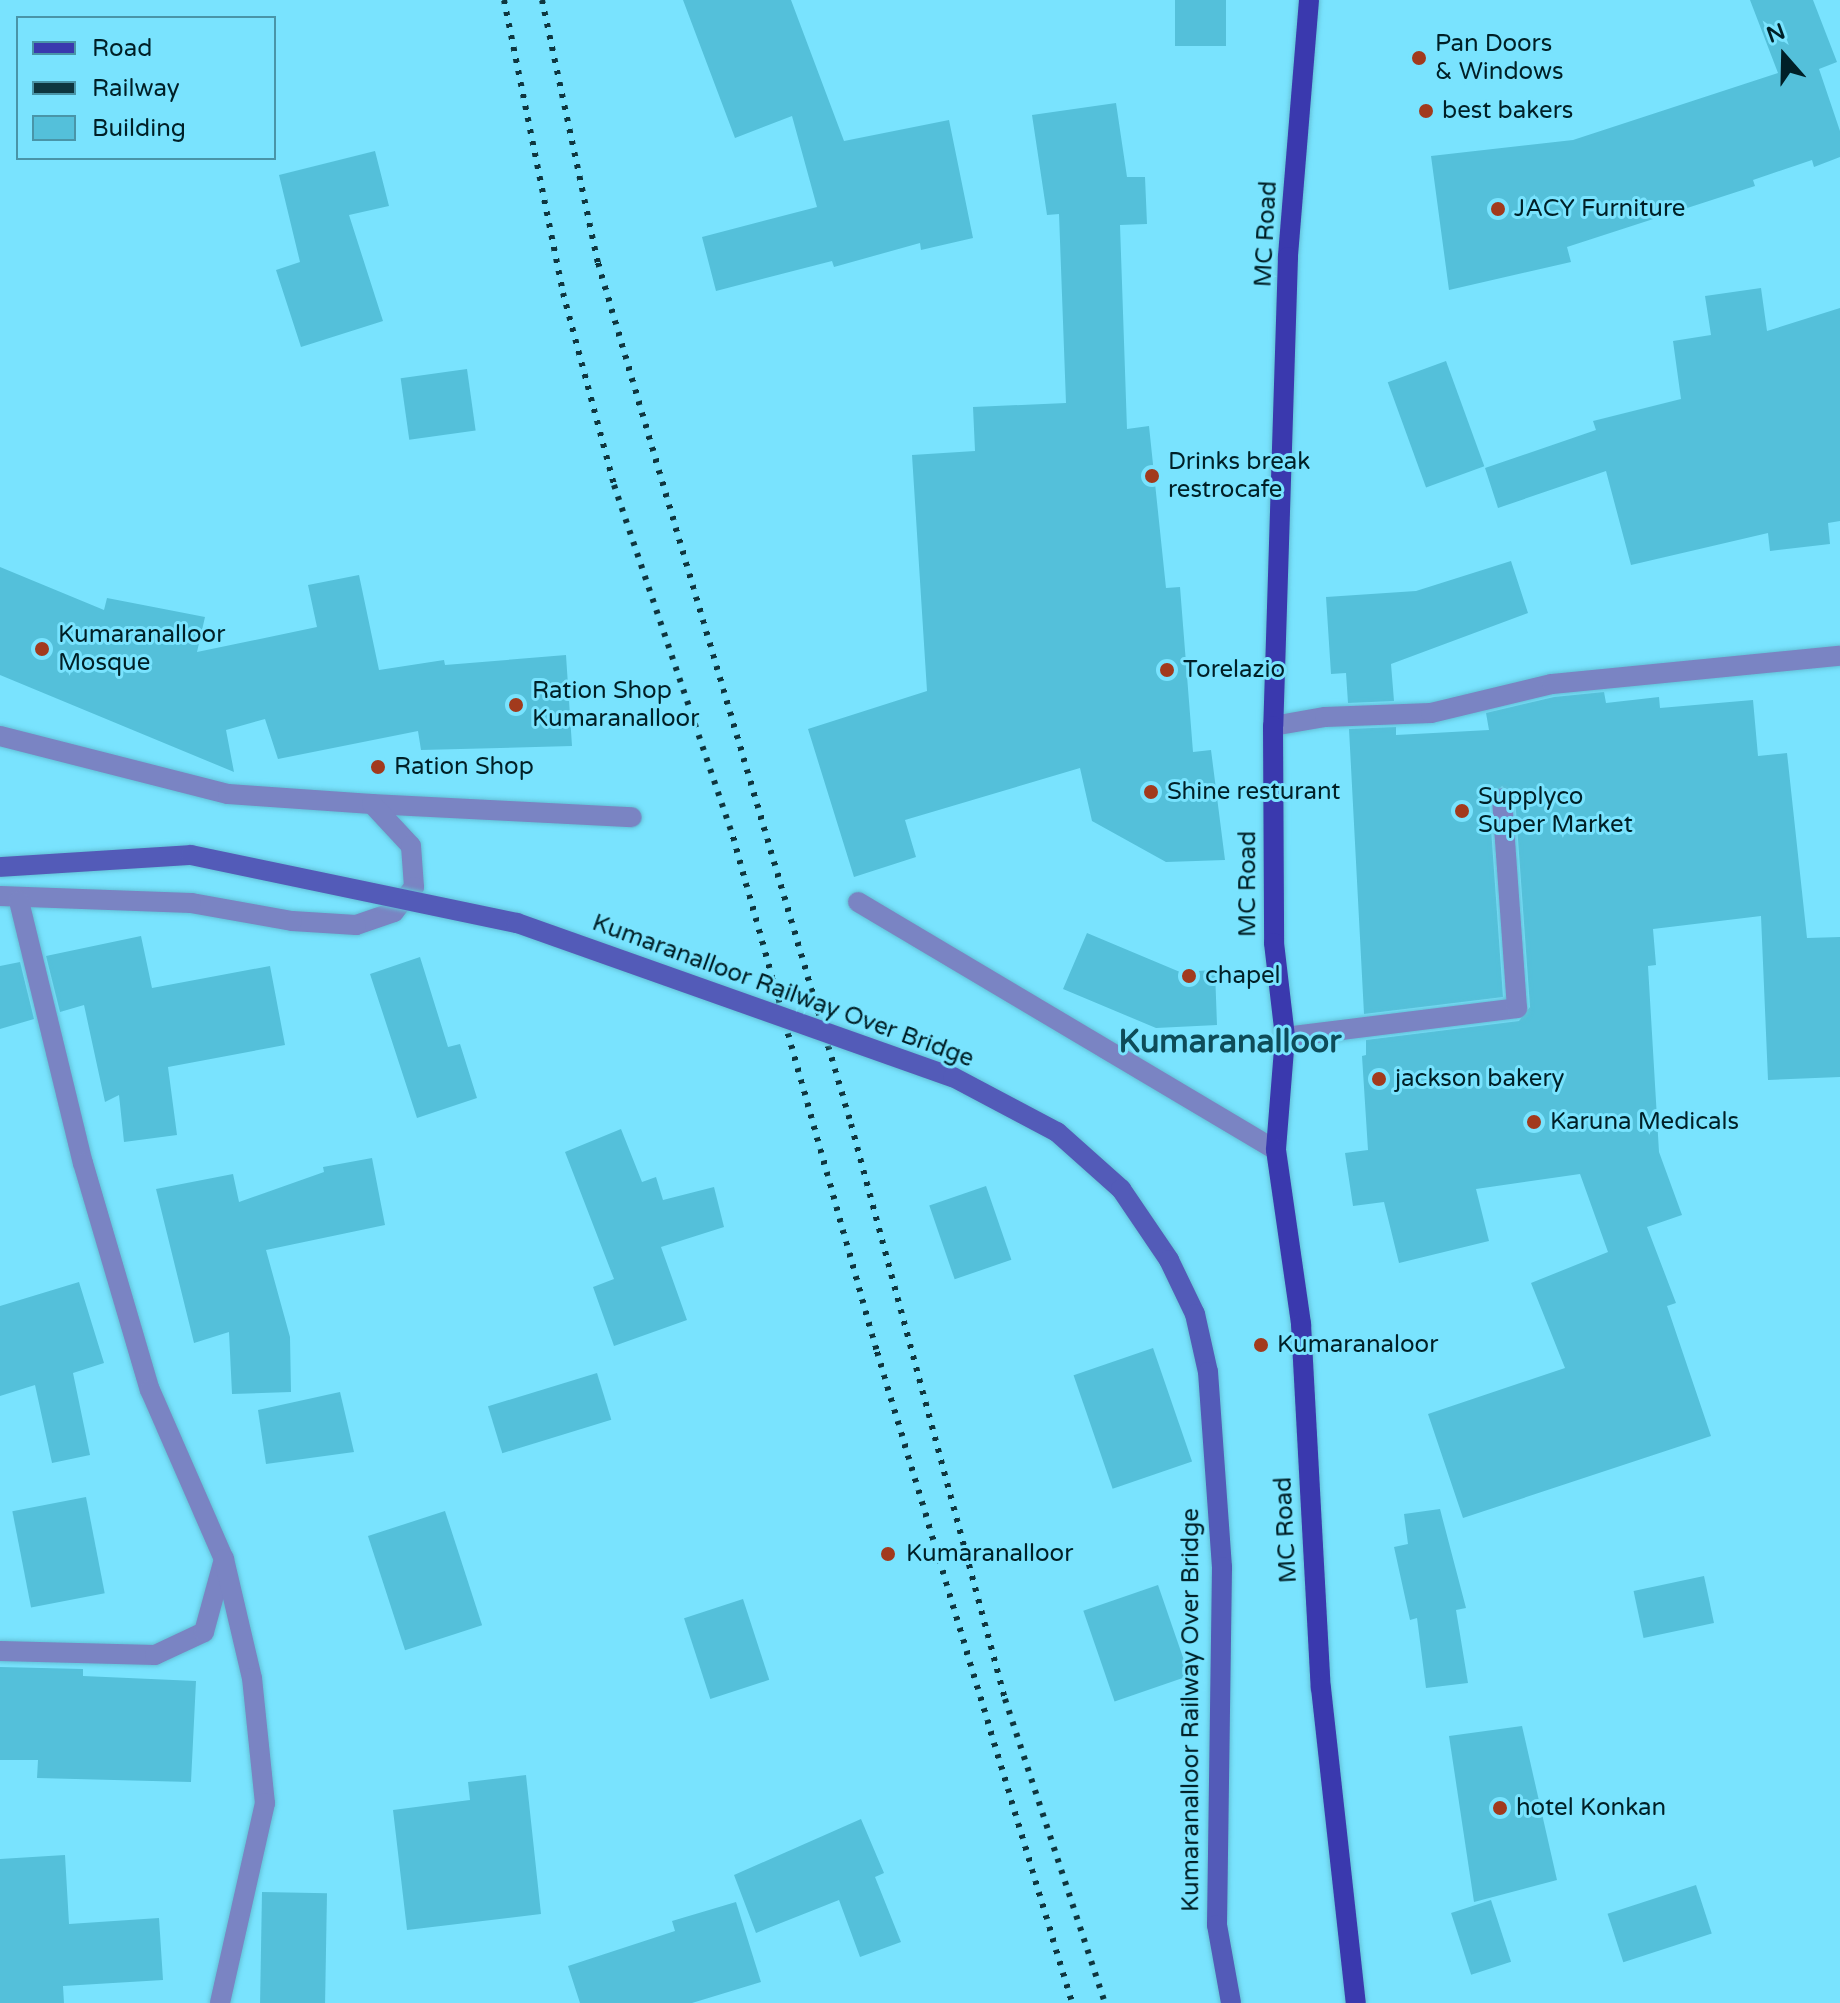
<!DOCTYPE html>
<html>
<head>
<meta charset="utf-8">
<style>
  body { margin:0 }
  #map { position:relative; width:1840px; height:2003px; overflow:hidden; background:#79e3fe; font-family:"Varela Round",sans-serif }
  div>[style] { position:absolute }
  .building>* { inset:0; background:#54c0da; transform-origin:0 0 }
  .roads { filter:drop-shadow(0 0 2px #63c0d7) drop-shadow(0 0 2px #63c0d7) }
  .minor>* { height:20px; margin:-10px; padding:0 10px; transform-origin:10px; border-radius:10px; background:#7a84c3 }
  .tertiary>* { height:20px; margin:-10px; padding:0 10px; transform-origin:10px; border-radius:10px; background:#7a84c3 }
  .primary>* { height:20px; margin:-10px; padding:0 10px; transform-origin:10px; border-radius:10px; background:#3a39ae }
  .rail>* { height:6px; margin-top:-3px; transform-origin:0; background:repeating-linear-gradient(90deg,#0e363f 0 4px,transparent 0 12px) }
  .bridges { filter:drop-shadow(0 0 2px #63c0d7) drop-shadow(0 0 2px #63c0d7) }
  .secondary-bridge>* { height:20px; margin:-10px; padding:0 10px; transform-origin:10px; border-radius:10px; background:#535bb8 }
  .dots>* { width:22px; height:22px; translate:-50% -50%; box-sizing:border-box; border:4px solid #79e3fe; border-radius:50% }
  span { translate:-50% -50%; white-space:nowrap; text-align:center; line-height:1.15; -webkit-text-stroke:6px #79e3fe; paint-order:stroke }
  .poi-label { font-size:24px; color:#002027 }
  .left { translate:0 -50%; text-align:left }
  .street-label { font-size:24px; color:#002027 }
  .district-label { font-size:32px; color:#0e4c59; font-weight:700 }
  .legend { position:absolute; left:16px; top:16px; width:260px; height:144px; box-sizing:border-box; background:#79e3fe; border:2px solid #4995a8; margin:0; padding:10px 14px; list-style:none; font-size:24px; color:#002027 }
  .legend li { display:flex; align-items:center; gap:16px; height:40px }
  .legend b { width:40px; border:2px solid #4995a8 }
  .north { position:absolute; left:1744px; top:16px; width:80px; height:80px; -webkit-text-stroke:6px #79e3fe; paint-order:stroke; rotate:340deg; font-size:22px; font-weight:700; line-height:32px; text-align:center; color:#002027 }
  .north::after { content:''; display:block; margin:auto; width:28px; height:36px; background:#002027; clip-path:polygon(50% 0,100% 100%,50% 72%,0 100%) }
</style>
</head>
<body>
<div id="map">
  <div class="building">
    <div style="clip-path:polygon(683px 0,791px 0,844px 141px,949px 120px,973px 238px,921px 250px,920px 243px,834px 267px,832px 261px,716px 291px,702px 237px,817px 207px,792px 116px,735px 138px)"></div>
    <div style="left:1175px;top:0;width:51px;height:46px"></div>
    <div style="clip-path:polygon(1750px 0,1813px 0,1837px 62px,1819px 69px,1840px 131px,1840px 157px,1814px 167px,1812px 160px,1753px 180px,1755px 186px,1567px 247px,1571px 262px,1449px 290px,1431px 156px,1573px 140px,1778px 73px)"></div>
    <div style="clip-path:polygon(1116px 103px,1127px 177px,1145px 177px,1147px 224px,1120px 225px,1127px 429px,1149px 426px,1166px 588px,1180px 587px,1193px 752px,1211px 750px,1225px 860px,1166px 862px,1092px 821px,1080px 768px,905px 820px,916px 857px,854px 877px,808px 729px,927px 691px,912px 455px,975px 451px,973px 407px,1066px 403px,1059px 214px,1047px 215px,1032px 115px)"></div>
    <div style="clip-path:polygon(375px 151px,389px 206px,349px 215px,383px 321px,301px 347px,276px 270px,300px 262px,279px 175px)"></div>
    <div style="clip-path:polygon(1761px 288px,1767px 331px,1840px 308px,1840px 521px,1828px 523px,1830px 544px,1770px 551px,1768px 533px,1631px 565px,1606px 471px,1498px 508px,1485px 468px,1596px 430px,1593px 421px,1681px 399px,1673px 341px,1711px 335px,1705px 296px)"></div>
    <div style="left:1446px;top:361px;width:112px;height:62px;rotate:70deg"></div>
    <div style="left:467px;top:369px;width:62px;height:67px;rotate:82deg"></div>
    <div style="clip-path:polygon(1511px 561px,1528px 613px,1391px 664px,1394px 701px,1348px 703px,1346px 673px,1331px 674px,1326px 597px,1416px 591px)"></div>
    <div style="clip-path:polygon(0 567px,104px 610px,107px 598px,205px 617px,197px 652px,317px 627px,308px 585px,359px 575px,379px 670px,444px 660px,445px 665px,566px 655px,572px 746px,421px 750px,418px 731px,278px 759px,265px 719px,226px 730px,234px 772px,0 675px)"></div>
    <div style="clip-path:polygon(1604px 692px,1606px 703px,1659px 697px,1660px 708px,1753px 700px,1758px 756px,1787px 753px,1807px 938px,1840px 937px,1840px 1077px,1768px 1080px,1761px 916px,1653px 929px,1656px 965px,1648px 966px,1659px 1152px,1682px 1215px,1647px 1227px,1676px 1303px,1667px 1306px,1711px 1436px,1463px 1518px,1428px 1414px,1565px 1368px,1531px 1283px,1608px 1252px,1580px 1174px,1476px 1189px,1489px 1241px,1399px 1263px,1384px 1202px,1353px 1206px,1345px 1153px,1368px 1150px,1362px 1056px,1366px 1055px,1366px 1040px,1519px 1021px,1530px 1007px,1515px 798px,1502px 786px,1489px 800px,1503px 997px,1364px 1014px,1349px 729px,1396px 727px,1396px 735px,1489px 730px,1486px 713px,1554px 697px)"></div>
    <div style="clip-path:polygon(1087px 933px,1180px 972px,1215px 970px,1217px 1025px,1156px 1028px,1063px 989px)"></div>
    <div style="clip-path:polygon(141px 936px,152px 988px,270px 966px,285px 1045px,168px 1067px,177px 1135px,124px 1142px,119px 1095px,105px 1102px,84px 1005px,60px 1012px,46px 956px)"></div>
    <div style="clip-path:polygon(420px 957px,448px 1047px,460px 1044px,477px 1098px,417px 1118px,370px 974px)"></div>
    <div style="clip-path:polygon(20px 962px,34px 1019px,0 1029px,0 966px)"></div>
    <div style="clip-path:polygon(621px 1129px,642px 1182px,656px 1177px,663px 1200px,714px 1187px,724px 1227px,661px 1247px,687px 1320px,614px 1346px,593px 1287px,614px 1279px,565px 1152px)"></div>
    <div style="clip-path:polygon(372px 1158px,385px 1225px,266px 1250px,290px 1337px,291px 1392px,232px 1394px,229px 1332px,194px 1343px,156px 1189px,233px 1174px,239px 1202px,324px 1172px,323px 1167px)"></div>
    <div style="left:986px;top:1186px;width:78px;height:60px;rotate:71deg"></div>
    <div style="clip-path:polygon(79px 1282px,104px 1363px,73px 1373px,90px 1455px,52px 1463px,35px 1385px,0 1396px,0 1306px)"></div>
    <div style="left:1153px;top:1348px;width:120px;height:84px;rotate:71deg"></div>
    <div style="left:597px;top:1373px;width:49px;height:114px;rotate:73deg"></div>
    <div style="clip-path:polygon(340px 1392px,354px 1452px,266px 1464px,258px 1410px)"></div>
    <div style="left:86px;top:1497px;width:98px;height:75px;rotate:79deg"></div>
    <div style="clip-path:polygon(1440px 1509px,1466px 1608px,1456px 1610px,1468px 1683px,1426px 1688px,1417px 1618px,1410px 1620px,1394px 1547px,1408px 1544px,1404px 1514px)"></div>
    <div style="left:445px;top:1511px;width:120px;height:81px;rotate:72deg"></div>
    <div style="left:1704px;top:1576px;width:48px;height:72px;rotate:78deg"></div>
    <div style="left:1158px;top:1585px;width:96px;height:79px;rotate:71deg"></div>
    <div style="left:743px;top:1599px;width:85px;height:62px;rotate:72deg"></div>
    <div style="clip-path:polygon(0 1667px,83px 1669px,83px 1676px,196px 1681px,191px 1782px,37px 1778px,38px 1760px,0 1760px)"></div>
    <div style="clip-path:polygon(1522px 1726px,1557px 1880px,1474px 1902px,1449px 1736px)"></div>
    <div style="clip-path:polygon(526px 1775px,541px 1914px,407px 1930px,393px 1810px,470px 1800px,468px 1782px)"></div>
    <div style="clip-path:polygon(861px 1819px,884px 1873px,875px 1877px,901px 1942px,860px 1957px,839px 1900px,756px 1933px,734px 1875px)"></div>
    <div style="clip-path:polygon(65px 1855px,69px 1924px,159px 1918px,163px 1980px,63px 1986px,64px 2003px,0 2003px,0 1859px)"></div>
    <div style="left:1696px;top:1885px;width:51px;height:93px;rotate:72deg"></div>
    <div style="left:262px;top:1892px;width:65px;height:111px;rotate:1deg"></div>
    <div style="left:1491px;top:1900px;width:65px;height:42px;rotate:72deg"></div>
    <div style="clip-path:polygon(736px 1902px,761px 1982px,692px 2003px,580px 2003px,568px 1966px,675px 1931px,672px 1921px)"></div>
  </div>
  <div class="roads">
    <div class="minor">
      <div style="left:372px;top:804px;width:260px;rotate:2.9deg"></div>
      <div style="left:858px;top:902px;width:486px;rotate:30.7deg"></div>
      <div style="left:1285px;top:1037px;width:234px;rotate:-7.1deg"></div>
      <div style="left:1517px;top:1008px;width:210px;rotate:-94.1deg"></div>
      <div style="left:0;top:1651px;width:155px;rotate:1.5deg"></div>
      <div style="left:155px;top:1655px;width:54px;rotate:-25.1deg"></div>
      <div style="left:204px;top:1632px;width:76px;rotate:-74.7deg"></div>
    </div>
    <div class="tertiary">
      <div style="left:1273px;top:726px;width:53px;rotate:-9.8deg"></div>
      <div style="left:1325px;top:717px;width:106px;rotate:-2.2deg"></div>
      <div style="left:1431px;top:713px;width:124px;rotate:-13.5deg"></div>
      <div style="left:1552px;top:684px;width:289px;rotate:-5.6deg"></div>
      <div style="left:0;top:736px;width:235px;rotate:14.3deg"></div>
      <div style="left:228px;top:794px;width:144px;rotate:4deg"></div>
      <div style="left:372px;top:804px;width:57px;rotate:47.1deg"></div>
      <div style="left:411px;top:846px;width:41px;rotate:85.8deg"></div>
      <div style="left:414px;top:887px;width:32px;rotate:129deg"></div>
      <div style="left:394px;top:912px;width:40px;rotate:161.1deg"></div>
      <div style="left:356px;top:925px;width:64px;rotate:-176.4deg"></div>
      <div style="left:292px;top:921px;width:103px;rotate:-169.9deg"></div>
      <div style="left:191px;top:903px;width:191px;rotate:-177.9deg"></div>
      <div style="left:19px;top:901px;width:270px;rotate:76.3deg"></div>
      <div style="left:83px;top:1163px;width:237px;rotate:73.6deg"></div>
      <div style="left:150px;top:1390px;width:184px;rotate:66.4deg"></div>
      <div style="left:224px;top:1559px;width:122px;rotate:76.8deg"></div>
      <div style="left:252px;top:1678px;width:126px;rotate:84.1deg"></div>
      <div style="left:265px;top:1803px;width:205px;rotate:102.7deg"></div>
    </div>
    <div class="primary">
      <div style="left:1309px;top:0;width:258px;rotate:94.7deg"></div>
      <div style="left:1288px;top:257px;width:469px;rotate:91.8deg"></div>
      <div style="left:1273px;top:726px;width:217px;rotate:89.7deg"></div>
      <div style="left:1274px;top:943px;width:95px;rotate:83.3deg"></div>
      <div style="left:1285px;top:1037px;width:113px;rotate:94.6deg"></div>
      <div style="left:1276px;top:1150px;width:176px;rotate:81.8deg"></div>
      <div style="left:1301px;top:1324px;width:365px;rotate:86.9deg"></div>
      <div style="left:1321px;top:1688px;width:317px;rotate:83.7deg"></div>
    </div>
  </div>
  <div class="rail">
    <div style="left:504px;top:0;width:299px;rotate:78.6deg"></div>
    <div style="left:563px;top:293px;width:199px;rotate:75.1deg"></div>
    <div style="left:614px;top:485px;width:372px;rotate:71.3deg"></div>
    <div style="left:733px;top:837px;width:535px;rotate:74.38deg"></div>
    <div style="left:877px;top:1352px;width:680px;rotate:73.32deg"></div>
    <div style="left:542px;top:0;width:269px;rotate:78deg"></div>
    <div style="left:598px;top:263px;width:897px;rotate:73.62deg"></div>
    <div style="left:851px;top:1124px;width:595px;rotate:75.01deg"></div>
    <div style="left:1005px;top:1699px;width:320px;rotate:71.8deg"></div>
  </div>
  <div class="bridges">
    <div class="secondary-bridge">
      <div style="left:0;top:867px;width:191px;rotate:-3.6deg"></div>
      <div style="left:191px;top:855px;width:333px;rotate:11.8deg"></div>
      <div style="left:517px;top:923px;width:462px;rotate:19.5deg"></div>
      <div style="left:953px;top:1077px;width:118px;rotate:27.9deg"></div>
      <div style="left:1057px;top:1132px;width:86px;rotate:41.7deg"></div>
      <div style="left:1121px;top:1189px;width:86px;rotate:55.9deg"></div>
      <div style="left:1169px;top:1260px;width:60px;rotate:64.3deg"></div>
      <div style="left:1195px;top:1314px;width:59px;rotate:77.4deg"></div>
      <div style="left:1208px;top:1372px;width:196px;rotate:85.9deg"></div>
      <div style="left:1222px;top:1567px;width:358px;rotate:90.8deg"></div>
      <div style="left:1217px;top:1925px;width:79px;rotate:79.8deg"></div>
    </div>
  </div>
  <div class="dots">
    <div style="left:1419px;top:58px;background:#a23a1d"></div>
    <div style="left:1426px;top:111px;background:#a23a1d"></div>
    <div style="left:1498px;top:209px;background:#a23a1d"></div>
    <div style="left:1152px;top:476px;background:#a23a1d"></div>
    <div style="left:42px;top:649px;background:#a23a1d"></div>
    <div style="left:1167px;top:670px;background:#a23a1d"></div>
    <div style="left:516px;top:705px;background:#a23a1d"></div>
    <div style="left:378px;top:767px;background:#a23a1d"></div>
    <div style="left:1151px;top:792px;background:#a23a1d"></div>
    <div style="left:1462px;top:811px;background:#a23a1d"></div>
    <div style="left:1189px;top:976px;background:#a23a1d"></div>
    <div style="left:1379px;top:1079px;background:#a23a1d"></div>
    <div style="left:1534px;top:1122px;background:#a23a1d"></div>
    <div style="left:1261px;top:1345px;background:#a23a1d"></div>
    <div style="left:888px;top:1554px;background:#a23a1d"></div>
    <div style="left:1500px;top:1808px;background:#a23a1d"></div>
  </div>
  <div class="poi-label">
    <span class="left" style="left:1435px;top:58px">Pan Doors<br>&amp; Windows</span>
    <span class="left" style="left:1442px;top:111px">best bakers</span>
    <span class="left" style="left:1514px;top:209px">JACY Furniture</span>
    <span class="left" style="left:1168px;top:476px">Drinks break<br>restrocafe</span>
    <span class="left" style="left:58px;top:649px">Kumaranalloor<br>Mosque</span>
    <span class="left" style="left:1183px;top:670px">Torelazio</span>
    <span class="left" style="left:532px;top:705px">Ration Shop<br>Kumaranalloor</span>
    <span class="left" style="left:394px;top:767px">Ration Shop</span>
    <span class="left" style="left:1167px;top:792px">Shine resturant</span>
    <span class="left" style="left:1478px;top:811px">Supplyco<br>Super Market</span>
    <span class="left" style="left:1205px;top:976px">chapel</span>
    <span class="left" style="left:1395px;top:1079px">jackson bakery</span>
    <span class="left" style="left:1550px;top:1122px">Karuna Medicals</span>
    <span class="left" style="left:1277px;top:1345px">Kumaranaloor</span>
    <span class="left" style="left:906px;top:1554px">Kumaranalloor</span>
    <span class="left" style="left:1516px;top:1808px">hotel Konkan</span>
  </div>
  <div class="street-label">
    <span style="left:1266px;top:234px;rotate:-87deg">MC Road</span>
    <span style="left:1248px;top:884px;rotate:-90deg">MC Road</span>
    <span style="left:783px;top:991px;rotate:20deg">Kumaranalloor Railway Over Bridge</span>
    <span style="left:1286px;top:1530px;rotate:-93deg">MC Road</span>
    <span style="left:1191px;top:1710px;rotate:-90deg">Kumaranalloor Railway Over Bridge</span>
  </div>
  <div class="district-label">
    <span style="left:1230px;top:1042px">Kumaranalloor</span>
  </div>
  <ul class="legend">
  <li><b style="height:10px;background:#3a39ae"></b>Road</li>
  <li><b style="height:10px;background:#0e363f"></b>Railway</li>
  <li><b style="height:22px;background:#54c0da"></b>Building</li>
  </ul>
  <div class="north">N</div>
</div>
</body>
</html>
